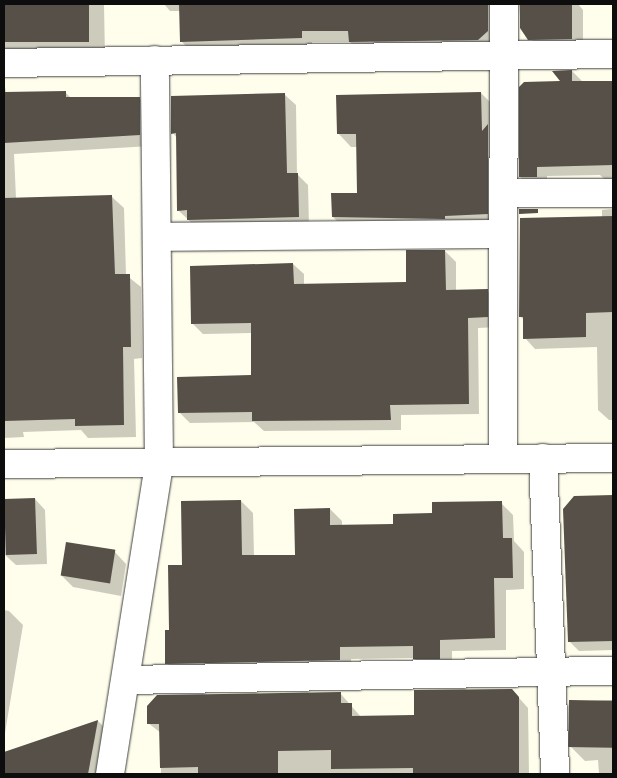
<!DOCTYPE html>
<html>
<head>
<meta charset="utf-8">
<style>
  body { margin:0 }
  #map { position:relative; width:617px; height:778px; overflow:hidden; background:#fffeec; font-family:Bitter,serif }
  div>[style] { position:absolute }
  .shadow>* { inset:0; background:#0003 }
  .building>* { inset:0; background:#565048; transform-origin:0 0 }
  .roads { filter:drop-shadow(0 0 1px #404040) drop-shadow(0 0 1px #404040) }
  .minor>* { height:28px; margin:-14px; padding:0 14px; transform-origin:14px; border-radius:14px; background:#fff }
  .tertiary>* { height:28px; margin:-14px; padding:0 14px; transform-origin:14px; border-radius:14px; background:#fff }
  span { translate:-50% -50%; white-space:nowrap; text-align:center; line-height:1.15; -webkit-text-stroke:5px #fff; paint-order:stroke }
  .frame { position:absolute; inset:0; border:5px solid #0d0d0d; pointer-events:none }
</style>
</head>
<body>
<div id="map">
  <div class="shadow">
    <div style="clip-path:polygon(4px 4px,104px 4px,105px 58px,8px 58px,4px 80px,6px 93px,65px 92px,71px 98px,139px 98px,151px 110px,151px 146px,14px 154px,16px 198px,112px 197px,124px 208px,126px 275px,141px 287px,142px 358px,134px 359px,136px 437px,88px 438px,81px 430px,23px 432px,24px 437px,4px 438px)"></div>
    <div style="clip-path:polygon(164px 4px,508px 4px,499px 42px,361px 53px,350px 42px,312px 42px,312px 49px,192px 52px,181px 41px,180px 11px,170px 11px)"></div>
    <div style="clip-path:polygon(519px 4px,578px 4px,583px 10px,583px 50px,541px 50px,521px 28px)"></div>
    <div style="clip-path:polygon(572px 71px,583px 82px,613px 82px,613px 187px,600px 175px,547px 176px,547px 187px,531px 187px,520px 177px,562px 82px)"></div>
    <div style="clip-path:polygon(481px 93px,494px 106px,501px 227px,346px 230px,333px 217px,359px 194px,357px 147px,351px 147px,338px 133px)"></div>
    <div style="clip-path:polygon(285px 95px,296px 105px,297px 174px,308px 185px,309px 227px,199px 230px,178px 210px,177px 138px,173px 133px)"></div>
    <div style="clip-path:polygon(613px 209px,613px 420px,609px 420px,598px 410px,597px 347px,535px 349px,525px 338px,525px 321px,520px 316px,602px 217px,602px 210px)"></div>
    <div style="clip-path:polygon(445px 251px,456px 262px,456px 291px,487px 291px,498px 301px,498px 327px,478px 328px,479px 414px,401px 415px,401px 430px,264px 431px,254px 422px,190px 423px,179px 412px,253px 377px,252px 333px,203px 334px,192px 323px,293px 264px,304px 274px,304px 285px,408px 284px)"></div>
    <div style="clip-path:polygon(574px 497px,613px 497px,613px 650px,579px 651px,569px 641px)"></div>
    <div style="clip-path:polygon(4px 499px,35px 499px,45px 510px,47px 564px,16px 565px,4px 554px)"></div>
    <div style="clip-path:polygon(241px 501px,253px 513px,254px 556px,296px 556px,330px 509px,342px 521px,342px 526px,394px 526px,433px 514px,501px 503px,513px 515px,514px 541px,524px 552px,524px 589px,506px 590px,506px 650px,452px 651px,452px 670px,426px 671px,414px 658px,351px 659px,352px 672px,179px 675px,167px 663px,183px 566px)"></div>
    <div style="clip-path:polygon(114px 551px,126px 564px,121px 596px,73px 587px,61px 575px)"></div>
    <div style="clip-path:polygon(4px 610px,9px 611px,23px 625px,4px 739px)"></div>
    <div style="clip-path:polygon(512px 690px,528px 708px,529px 774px,161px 774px,161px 733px,148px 723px,340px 693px,361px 717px,416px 716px)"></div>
    <div style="clip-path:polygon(613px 700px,613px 774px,599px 774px,598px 760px,585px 761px,571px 747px,570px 702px)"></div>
    <div style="clip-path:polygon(98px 721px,112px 735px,104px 774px,4px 774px,4px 753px)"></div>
  </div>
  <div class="building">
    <div style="left:4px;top:4px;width:85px;height:38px"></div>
    <div style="clip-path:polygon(179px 4px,488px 4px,488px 31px,478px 40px,349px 42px,348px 31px,302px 31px,302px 38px,180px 42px)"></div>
    <div style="clip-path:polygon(520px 4px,572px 4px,572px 39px,528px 40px,520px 28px)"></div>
    <div style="clip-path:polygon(572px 70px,572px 81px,613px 81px,613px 165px,537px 167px,537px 177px,519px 177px,519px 87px,524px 82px,560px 81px,552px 71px)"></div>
    <div style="clip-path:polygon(66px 91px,66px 97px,140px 97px,140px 135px,4px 143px,4px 92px)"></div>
    <div style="clip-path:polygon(481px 92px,482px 131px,488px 124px,488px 214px,445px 216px,445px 219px,332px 217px,331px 193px,357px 193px,356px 134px,337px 134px,336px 95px)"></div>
    <div style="clip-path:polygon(285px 93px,287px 173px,298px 173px,299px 217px,187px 220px,187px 210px,177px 211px,176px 133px,171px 134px,171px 96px)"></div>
    <div style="clip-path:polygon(112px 195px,115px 274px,130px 274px,131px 347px,123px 347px,124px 425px,75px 426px,75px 419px,4px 421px,4px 198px)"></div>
    <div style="clip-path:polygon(519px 209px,538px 209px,538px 213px,519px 214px)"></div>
    <div style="clip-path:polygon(613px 216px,613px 312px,586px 313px,586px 337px,523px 339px,523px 317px,519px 317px,520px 218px)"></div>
    <div style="clip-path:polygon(406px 250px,445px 250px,446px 290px,488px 289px,488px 317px,468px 318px,469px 404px,390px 405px,391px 420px,252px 421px,252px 412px,178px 413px,177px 377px,251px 375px,251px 323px,191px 324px,190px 266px,293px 263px,294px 284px,406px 282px)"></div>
    <div style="clip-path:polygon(613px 495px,613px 641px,568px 642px,563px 509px,574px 496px)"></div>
    <div style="left:35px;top:498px;width:56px;height:31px;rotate:88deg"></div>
    <div style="clip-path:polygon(241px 500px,242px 555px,295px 555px,294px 509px,330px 508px,330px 525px,393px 524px,393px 514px,432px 513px,432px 502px,502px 501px,503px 538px,512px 538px,513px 578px,494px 578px,495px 638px,440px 640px,440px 659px,413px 659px,413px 646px,340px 647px,340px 660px,165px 664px,165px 630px,169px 630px,168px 565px,182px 565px,181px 501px)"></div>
    <div style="left:66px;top:542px;width:50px;height:34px;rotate:9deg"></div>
    <div style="clip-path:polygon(512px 689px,519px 697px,519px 774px,413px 774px,413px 768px,331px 769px,331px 750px,278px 751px,278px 774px,198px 774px,198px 767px,160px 768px,159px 724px,147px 724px,147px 706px,157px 695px,341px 692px,341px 703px,352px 703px,352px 716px,414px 715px,414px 690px)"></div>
    <div style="left:569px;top:700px;width:44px;height:47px;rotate:1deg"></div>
    <div style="clip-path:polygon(98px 720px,88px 774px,4px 774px,4px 752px)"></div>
  </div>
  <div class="roads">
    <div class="minor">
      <div style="left:4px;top:63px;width:609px;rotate:-0.85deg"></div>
      <div style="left:504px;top:193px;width:109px"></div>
      <div style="left:158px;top:237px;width:345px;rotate:-0.5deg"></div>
      <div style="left:543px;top:458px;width:316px;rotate:87.8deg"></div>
      <div style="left:503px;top:459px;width:455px;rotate:-89.9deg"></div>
      <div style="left:127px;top:680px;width:486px;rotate:-1.1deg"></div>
      <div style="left:110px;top:774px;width:315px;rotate:-81deg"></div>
      <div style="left:159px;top:463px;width:403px;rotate:-90.6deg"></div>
    </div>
    <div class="tertiary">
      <div style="left:4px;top:464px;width:609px;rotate:-0.56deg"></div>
    </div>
  </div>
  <div class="frame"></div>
</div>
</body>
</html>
